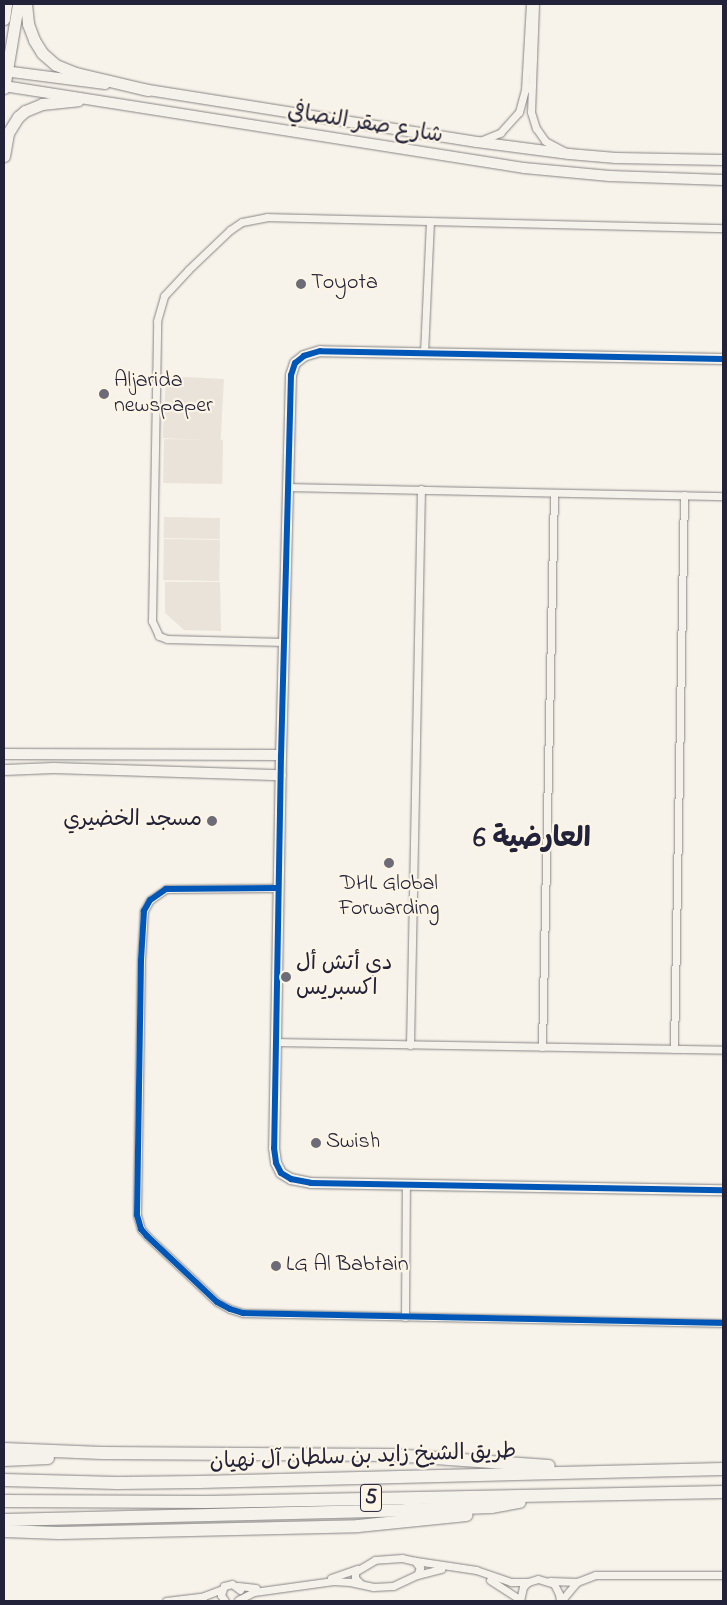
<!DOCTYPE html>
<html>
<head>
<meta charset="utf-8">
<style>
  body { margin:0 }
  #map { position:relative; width:727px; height:1605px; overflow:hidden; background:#f7f3ea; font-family:"Indie Flower","Playpen Sans Arabic",sans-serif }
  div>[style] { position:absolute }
  .built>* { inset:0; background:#e9e3d9; transform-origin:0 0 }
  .roads { filter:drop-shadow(0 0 1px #868485) drop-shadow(0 0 1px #868485) }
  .street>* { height:7px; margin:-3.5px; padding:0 3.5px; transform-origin:3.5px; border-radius:3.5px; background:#f5f2ec }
  .secondary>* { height:10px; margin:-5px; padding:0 5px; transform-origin:5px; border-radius:5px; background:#f5f2ec }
  .primary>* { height:11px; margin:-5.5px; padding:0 5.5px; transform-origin:5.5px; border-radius:5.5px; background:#f5f2ec }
  .highway>* { height:12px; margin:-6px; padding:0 6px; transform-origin:6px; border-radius:6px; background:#f5f2ec }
  .cycleway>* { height:6px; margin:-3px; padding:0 3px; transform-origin:3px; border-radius:3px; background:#0057b8 }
  .dots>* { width:14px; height:14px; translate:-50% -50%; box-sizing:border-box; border:2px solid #fcf5e5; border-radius:50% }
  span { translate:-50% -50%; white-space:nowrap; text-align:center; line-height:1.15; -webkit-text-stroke:4.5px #fcf5e5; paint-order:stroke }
  .shield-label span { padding:1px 4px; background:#fcf5e5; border:1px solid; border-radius:4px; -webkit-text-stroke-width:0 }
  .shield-label { font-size:21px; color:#22223b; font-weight:700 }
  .street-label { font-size:22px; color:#22223b }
  .poi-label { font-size:22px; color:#22223b }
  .left { translate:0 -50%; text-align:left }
  .right { translate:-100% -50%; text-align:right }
  .district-label { font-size:28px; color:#22223b; font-weight:700 }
  .frame { position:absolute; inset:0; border:5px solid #22223b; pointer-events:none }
</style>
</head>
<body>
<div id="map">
  <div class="built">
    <div style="left:166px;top:376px;width:58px;height:62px;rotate:3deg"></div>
    <div style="left:164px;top:439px;width:59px;height:44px;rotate:1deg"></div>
    <div style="left:164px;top:517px;width:56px;height:21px;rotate:1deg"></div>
    <div style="left:164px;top:539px;width:56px;height:41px;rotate:1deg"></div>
    <div style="clip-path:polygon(165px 582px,220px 582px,221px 631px,184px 630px,165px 613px)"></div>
  </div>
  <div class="roads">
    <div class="street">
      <div style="left:535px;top:4px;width:108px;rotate:92.1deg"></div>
      <div style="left:531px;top:112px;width:17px;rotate:73deg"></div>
      <div style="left:536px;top:128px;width:16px;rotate:55deg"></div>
      <div style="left:545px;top:141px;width:21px;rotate:28deg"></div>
      <div style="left:480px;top:141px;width:22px;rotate:-22deg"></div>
      <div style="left:500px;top:133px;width:28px;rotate:-48deg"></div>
      <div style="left:519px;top:112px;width:23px;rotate:-75deg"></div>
      <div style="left:525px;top:90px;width:86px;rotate:-86.7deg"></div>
      <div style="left:424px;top:353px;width:131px;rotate:-87.4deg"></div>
      <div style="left:289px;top:487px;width:434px;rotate:1.2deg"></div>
      <div style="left:285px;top:642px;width:118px;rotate:-178.5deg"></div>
      <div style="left:167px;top:639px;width:9px;rotate:-159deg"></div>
      <div style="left:159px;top:636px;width:17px;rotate:-115deg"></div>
      <div style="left:152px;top:621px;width:300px;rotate:-89deg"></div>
      <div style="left:157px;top:321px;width:26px;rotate:-74deg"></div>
      <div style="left:164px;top:296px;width:35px;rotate:-47deg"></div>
      <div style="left:188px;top:270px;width:58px;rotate:-43.6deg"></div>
      <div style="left:230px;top:230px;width:14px;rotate:-34deg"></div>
      <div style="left:242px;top:222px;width:25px;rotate:-11deg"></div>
      <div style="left:267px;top:217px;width:456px;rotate:1.4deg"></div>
      <div style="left:278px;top:888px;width:112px;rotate:179.5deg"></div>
      <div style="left:166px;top:889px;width:19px;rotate:145deg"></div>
      <div style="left:150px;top:900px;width:13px;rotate:119deg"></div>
      <div style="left:144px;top:911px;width:49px;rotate:93.5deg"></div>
      <div style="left:141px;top:960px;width:255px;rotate:90.9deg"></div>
      <div style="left:137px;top:1215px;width:15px;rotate:74deg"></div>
      <div style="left:141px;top:1229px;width:9px;rotate:49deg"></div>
      <div style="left:147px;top:1236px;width:96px;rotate:43.3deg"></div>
      <div style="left:217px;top:1302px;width:15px;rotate:28deg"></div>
      <div style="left:230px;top:1309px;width:14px;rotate:17deg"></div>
      <div style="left:243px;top:1313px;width:480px;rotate:1.2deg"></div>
      <div style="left:277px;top:1042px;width:446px;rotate:1deg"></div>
      <div style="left:410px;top:1045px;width:556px;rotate:-88.87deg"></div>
      <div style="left:542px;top:1047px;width:554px;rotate:-88.76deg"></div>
      <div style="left:674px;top:1049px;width:554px;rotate:-88.97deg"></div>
      <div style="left:405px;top:1317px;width:132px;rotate:-89.6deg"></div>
      <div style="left:416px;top:1561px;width:61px;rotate:8.5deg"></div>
      <div style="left:476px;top:1570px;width:37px;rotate:19deg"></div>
      <div style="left:511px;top:1582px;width:17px"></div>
      <div style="left:417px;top:1575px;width:25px;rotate:-14deg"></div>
      <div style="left:331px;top:1578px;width:28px;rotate:-19deg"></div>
      <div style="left:490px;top:1580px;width:35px;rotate:33deg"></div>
      <div style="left:550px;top:1581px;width:27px;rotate:2deg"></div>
      <div style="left:238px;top:1586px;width:18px;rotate:6deg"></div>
      <div style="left:238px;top:1600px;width:18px;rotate:-27deg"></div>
      <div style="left:254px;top:1592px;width:80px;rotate:-7.9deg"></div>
      <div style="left:333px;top:1581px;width:17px;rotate:3deg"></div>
      <div style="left:350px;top:1582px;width:24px;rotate:12deg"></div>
      <div style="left:373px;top:1587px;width:20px;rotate:-3deg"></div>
      <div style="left:393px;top:1586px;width:26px;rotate:-25deg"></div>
      <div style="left:417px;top:1575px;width:8px;rotate:-67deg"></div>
      <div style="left:420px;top:1568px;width:9px;rotate:-126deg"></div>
      <div style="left:415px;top:1561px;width:13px;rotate:-167deg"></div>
      <div style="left:402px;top:1558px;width:27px;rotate:176deg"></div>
      <div style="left:375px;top:1560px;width:23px;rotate:149deg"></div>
      <div style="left:355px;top:1572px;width:6px;rotate:90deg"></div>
      <div style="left:355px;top:1578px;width:8px;rotate:45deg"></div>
      <div style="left:166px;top:1601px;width:38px;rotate:-7deg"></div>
      <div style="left:204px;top:1596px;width:19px;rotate:-21deg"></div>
      <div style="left:225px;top:1601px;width:7px;rotate:-124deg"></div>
      <div style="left:221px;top:1595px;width:9px;rotate:-72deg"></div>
      <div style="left:224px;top:1586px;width:8px;rotate:-14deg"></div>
      <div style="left:232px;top:1584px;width:10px;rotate:37deg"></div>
      <div style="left:520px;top:1601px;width:14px;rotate:-78deg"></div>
      <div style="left:523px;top:1587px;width:7px;rotate:-45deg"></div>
      <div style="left:528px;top:1582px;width:10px;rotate:-17deg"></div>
      <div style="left:538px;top:1579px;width:17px;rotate:17deg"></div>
      <div style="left:554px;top:1584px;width:11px;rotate:63deg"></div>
      <div style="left:559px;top:1594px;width:7px;rotate:82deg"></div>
      <div style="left:561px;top:1601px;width:25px;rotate:-50deg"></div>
      <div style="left:577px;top:1582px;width:19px;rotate:-21deg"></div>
      <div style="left:595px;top:1575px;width:128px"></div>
    </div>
    <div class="secondary">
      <div style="left:4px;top:71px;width:102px;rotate:7.3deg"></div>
      <div style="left:4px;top:86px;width:526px;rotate:8.96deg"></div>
      <div style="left:524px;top:168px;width:86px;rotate:5.3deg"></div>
      <div style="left:610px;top:176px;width:113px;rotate:2deg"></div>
      <div style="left:142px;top:89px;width:339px;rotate:9deg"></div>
      <div style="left:477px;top:142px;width:93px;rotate:7.4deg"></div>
      <div style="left:569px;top:154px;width:47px;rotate:4.9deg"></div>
      <div style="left:616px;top:158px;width:107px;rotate:1.1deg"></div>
      <div style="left:723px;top:359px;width:403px;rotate:-178.9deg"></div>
      <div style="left:320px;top:351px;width:17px;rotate:163deg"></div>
      <div style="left:304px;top:356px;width:11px;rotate:142deg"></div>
      <div style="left:295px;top:363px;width:13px;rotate:108deg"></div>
      <div style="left:291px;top:375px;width:380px;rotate:91.5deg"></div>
      <div style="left:281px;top:755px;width:393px;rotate:91deg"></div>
      <div style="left:274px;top:1148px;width:15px;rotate:82deg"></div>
      <div style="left:276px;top:1163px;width:11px;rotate:63deg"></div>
      <div style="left:281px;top:1173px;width:12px;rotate:31deg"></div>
      <div style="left:291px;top:1179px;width:20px;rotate:11deg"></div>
      <div style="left:311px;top:1183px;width:412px;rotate:1deg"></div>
      <div style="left:4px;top:754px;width:277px;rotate:0.2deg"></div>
      <div style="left:4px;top:770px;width:50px;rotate:-2.3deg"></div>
      <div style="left:54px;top:768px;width:227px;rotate:1.8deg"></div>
    </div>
    <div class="primary">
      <div style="left:26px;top:4px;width:20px;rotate:84deg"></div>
      <div style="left:28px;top:24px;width:17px;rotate:69deg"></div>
      <div style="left:34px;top:40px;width:15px;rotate:58deg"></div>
      <div style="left:42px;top:53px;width:18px;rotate:41deg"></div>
      <div style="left:56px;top:65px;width:22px;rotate:22deg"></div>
      <div style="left:76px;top:73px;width:74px;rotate:13.3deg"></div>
      <div style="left:4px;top:19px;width:15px;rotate:-82deg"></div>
      <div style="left:4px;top:88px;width:85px;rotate:-80.5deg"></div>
      <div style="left:4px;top:156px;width:23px;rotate:-80deg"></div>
      <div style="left:8px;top:133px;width:19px;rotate:-58deg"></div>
      <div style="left:18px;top:117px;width:9px;rotate:-41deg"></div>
      <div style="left:25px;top:111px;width:18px;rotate:-22deg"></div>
      <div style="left:42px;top:104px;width:36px;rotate:-6deg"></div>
    </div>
    <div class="highway">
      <div style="left:4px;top:1449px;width:98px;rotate:2.3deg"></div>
      <div style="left:102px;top:1453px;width:290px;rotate:0.4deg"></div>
      <div style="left:392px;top:1455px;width:157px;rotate:4deg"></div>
      <div style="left:4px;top:1460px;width:44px;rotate:-2.6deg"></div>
      <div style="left:4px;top:1480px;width:113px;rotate:1.5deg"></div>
      <div style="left:117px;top:1483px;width:82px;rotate:-0.7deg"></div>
      <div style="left:199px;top:1482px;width:524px;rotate:-1.42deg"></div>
      <div style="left:4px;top:1501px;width:203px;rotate:0.3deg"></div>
      <div style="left:207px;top:1502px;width:516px;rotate:-1.11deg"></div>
      <div style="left:4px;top:1520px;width:402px;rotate:-1.4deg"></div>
      <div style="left:406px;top:1510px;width:85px;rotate:-2deg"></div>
      <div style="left:491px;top:1507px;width:29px;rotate:-10deg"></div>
      <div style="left:4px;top:1531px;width:55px;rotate:2.1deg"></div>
      <div style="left:59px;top:1533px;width:299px;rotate:-1.3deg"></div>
      <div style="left:358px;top:1526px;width:109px;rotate:-5.8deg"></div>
    </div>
  </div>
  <div class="cycleway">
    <div style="left:723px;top:359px;width:403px;rotate:-178.9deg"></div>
    <div style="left:320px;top:351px;width:17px;rotate:163deg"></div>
    <div style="left:304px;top:356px;width:11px;rotate:142deg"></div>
    <div style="left:295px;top:363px;width:13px;rotate:108deg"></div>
    <div style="left:291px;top:375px;width:380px;rotate:91.5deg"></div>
    <div style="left:281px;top:755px;width:393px;rotate:91deg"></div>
    <div style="left:274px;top:1148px;width:15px;rotate:82deg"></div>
    <div style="left:276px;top:1163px;width:11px;rotate:63deg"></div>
    <div style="left:281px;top:1173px;width:12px;rotate:31deg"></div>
    <div style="left:291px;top:1179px;width:20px;rotate:11deg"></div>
    <div style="left:311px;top:1183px;width:412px;rotate:1deg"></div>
    <div style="left:278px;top:888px;width:112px;rotate:179.5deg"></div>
    <div style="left:166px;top:889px;width:19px;rotate:145deg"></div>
    <div style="left:150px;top:900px;width:13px;rotate:119deg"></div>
    <div style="left:144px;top:911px;width:49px;rotate:93.5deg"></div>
    <div style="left:141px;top:960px;width:255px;rotate:90.9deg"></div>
    <div style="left:137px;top:1215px;width:15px;rotate:74deg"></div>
    <div style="left:141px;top:1229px;width:9px;rotate:49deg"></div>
    <div style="left:147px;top:1236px;width:96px;rotate:43.3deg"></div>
    <div style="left:217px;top:1302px;width:15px;rotate:28deg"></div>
    <div style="left:230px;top:1309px;width:14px;rotate:17deg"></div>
    <div style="left:243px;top:1313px;width:480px;rotate:1.2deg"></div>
  </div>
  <div class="dots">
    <div style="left:301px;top:284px;background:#6d6b78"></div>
    <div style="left:104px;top:394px;background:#6d6b78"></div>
    <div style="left:212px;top:821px;background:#6d6b78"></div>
    <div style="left:389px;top:863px;background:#6d6b78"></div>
    <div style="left:286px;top:977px;background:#6d6b78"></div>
    <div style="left:316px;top:1143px;background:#6d6b78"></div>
    <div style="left:276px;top:1266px;background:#6d6b78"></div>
  </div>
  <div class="shield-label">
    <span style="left:371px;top:1498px">5</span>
  </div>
  <div class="street-label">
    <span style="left:365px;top:125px;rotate:9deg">شارع صقر النصافي</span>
    <span style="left:363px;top:1458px;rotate:-2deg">طريق الشيخ زايد بن سلطان آل نهيان</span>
  </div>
  <div class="poi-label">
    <span class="left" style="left:311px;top:284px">Toyota</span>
    <span class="left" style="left:114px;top:394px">Aljarida<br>newspaper</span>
    <span class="right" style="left:202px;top:821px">مسجد الخضيري</span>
    <span style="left:389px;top:897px">DHL Global<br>Forwarding</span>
    <span class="left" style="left:296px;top:977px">دي أتش أل<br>اكسبريس</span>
    <span class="left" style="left:326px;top:1143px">Swish</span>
    <span class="left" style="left:286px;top:1266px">LG Al Babtain</span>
  </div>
  <div class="district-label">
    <span style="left:532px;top:840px">العارضية 6</span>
  </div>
  <div class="frame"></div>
</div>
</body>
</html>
